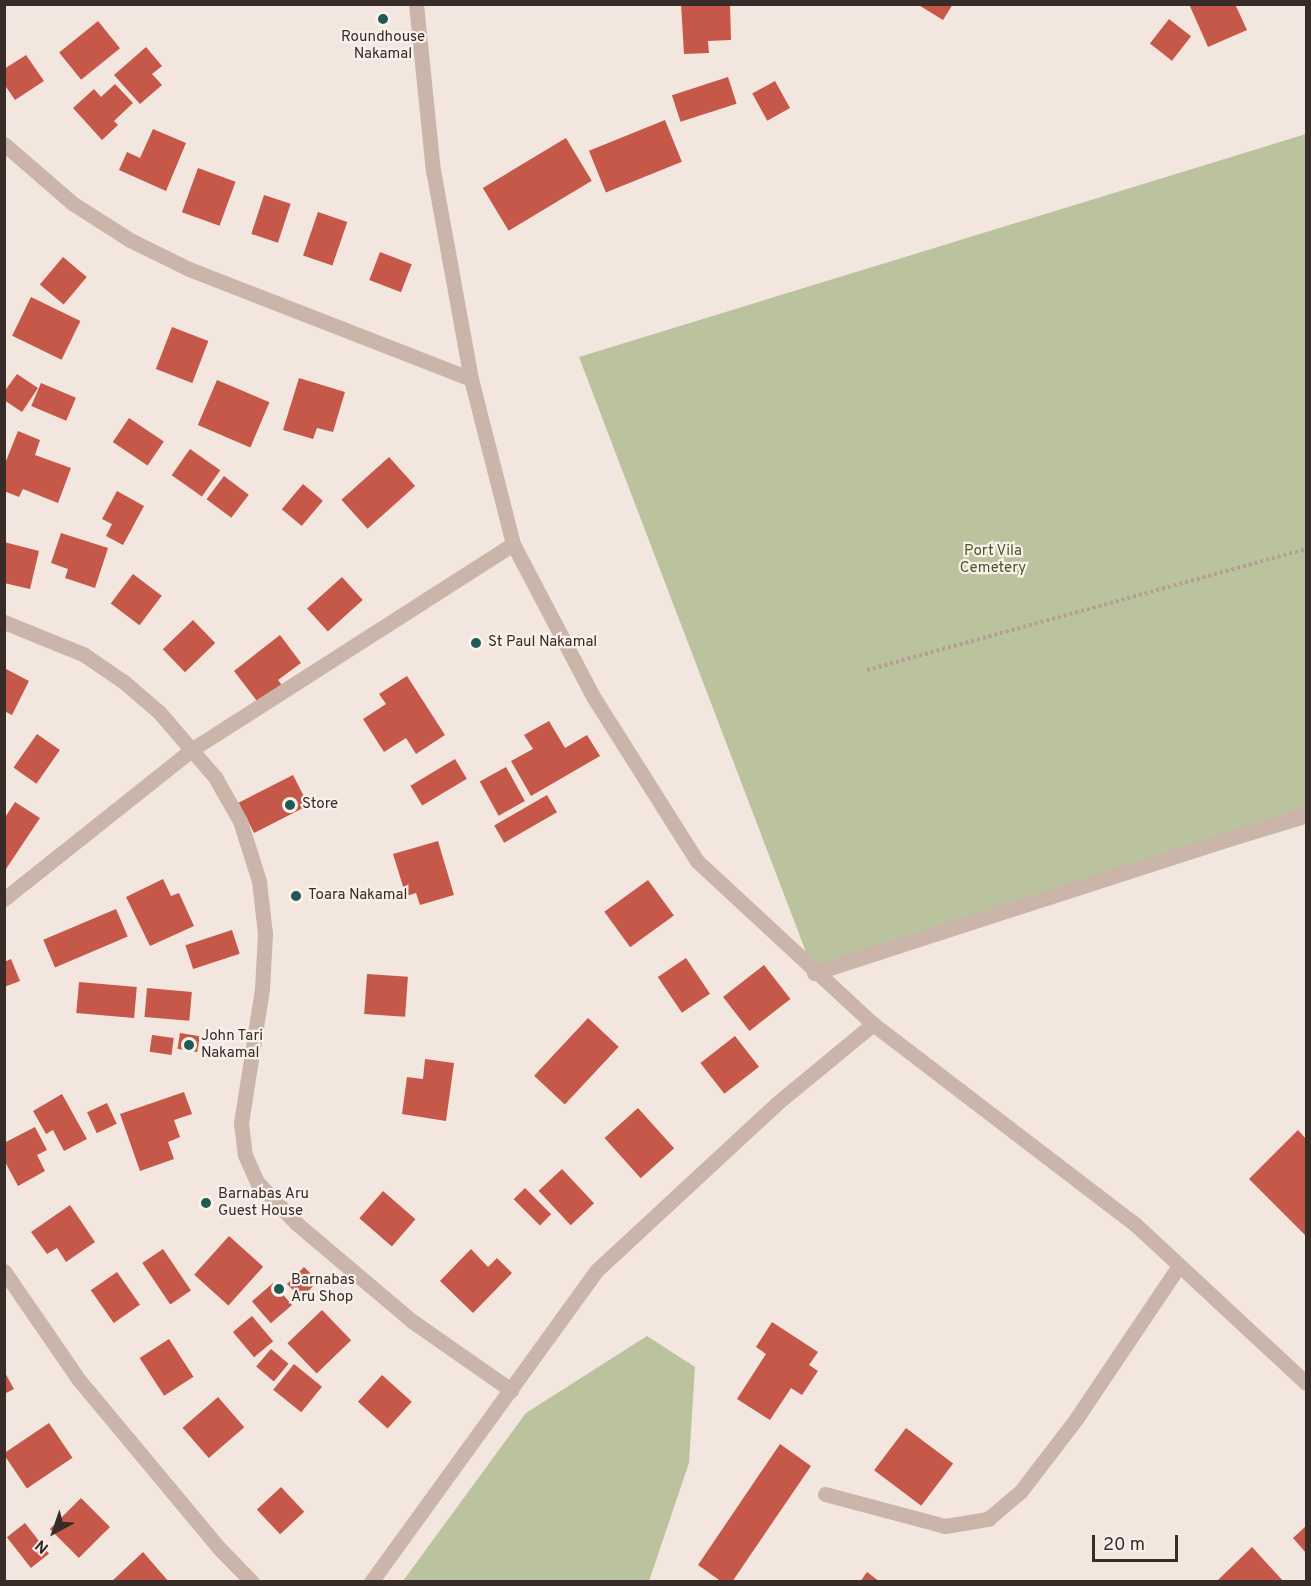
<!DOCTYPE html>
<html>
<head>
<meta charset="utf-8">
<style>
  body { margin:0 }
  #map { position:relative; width:1311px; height:1586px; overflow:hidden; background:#f2e6de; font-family:Overpass,sans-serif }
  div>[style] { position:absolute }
  .green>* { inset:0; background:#bac29e }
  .building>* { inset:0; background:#c55849; transform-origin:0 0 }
  .path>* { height:4px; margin-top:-2px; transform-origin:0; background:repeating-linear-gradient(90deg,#b79e94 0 3px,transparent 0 6px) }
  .minor>* { height:15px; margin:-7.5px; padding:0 7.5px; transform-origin:7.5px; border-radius:7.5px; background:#cbb5aa }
  .dots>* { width:16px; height:16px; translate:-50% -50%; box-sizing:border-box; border:3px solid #faf1ea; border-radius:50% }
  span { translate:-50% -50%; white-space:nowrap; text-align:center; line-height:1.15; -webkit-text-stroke:4.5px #faf1ea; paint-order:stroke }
  .poi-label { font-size:15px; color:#382c29 }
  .left { translate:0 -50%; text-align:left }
  .park-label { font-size:15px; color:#4c562d }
  .frame { position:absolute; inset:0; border:6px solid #382c29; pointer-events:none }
  .north { position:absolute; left:24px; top:1502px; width:60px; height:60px; -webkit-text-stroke:4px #faf1ea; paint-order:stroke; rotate:220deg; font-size:16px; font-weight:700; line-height:24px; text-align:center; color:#382c29 }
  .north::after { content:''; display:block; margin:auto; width:21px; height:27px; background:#382c29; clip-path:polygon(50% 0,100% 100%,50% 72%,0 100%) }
  .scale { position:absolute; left:1092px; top:1535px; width:86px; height:27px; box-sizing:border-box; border:3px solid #382c29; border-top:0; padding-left:8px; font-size:18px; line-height:21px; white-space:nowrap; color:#382c29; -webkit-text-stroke:4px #faf1ea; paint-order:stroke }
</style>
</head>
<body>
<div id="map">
  <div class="green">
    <div style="clip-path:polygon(1306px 134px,1306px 824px,814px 973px,579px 357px)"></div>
    <div style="clip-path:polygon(647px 1336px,695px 1367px,689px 1463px,649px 1581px,403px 1581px,526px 1413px)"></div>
  </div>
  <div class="building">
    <div style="clip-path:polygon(681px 4px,730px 4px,731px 40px,708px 41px,709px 53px,684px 54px)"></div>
    <div style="clip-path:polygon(917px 4px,953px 4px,943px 20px)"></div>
    <div style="clip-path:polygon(1189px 4px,1235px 4px,1247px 30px,1208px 47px)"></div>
    <div style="left:1169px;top:19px;width:28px;height:31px;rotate:38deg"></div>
    <div style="left:98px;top:21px;width:35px;height:50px;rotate:51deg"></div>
    <div style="clip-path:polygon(146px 47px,162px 66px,152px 74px,162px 85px,140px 104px,114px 75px)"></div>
    <div style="clip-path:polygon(26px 55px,44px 81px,15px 100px,4px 84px,4px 69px)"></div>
    <div style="left:728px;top:77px;width:28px;height:59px;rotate:72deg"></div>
    <div style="left:775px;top:81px;width:31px;height:26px;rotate:61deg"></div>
    <div style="clip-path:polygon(115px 84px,133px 103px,114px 121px,118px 125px,102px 140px,73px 108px,94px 89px,101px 97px)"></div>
    <div style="left:665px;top:120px;width:45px;height:82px;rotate:68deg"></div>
    <div style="clip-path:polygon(153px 129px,186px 143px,166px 191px,119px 170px,127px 152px,140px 158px)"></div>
    <div style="left:566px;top:138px;width:50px;height:97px;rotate:59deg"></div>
    <div style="left:198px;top:168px;width:40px;height:47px;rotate:20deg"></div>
    <div style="left:264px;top:195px;width:28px;height:41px;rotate:18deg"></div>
    <div style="left:318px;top:212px;width:31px;height:46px;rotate:19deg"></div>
    <div style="left:380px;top:252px;width:34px;height:30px;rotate:21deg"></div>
    <div style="left:63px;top:257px;width:31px;height:36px;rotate:40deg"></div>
    <div style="left:31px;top:297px;width:55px;height:43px;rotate:26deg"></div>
    <div style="left:172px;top:327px;width:39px;height:45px;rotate:21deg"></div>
    <div style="clip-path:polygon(17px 374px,38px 388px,22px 412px,4px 400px,4px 392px)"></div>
    <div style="clip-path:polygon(299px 378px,345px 392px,333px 432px,317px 428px,313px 439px,283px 430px)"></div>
    <div style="left:217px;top:380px;width:57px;height:49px;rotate:23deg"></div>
    <div style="left:41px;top:383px;width:38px;height:25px;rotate:23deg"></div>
    <div style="left:129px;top:418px;width:42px;height:29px;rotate:34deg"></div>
    <div style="clip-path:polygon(18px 431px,40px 440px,35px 455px,71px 468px,58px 503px,23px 489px,19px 497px,4px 491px,4px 466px)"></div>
    <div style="left:190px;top:449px;width:37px;height:32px;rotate:35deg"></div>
    <div style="left:389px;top:457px;width:39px;height:64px;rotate:48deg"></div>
    <div style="left:224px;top:476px;width:31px;height:29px;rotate:37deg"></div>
    <div style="left:303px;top:484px;width:26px;height:33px;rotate:40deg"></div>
    <div style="clip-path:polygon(117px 491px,144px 506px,123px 545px,106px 536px,112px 524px,102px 519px)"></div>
    <div style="clip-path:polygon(61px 533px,108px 548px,95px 588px,65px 578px,68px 569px,51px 563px)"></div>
    <div style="clip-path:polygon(4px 542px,39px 551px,30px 589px,4px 583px)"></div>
    <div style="left:133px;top:574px;width:36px;height:37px;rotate:37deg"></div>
    <div style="left:342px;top:577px;width:31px;height:47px;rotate:48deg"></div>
    <div style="left:193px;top:620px;width:32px;height:42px;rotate:46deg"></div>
    <div style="clip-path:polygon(280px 635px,301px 663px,278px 680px,284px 688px,260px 705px,234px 671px)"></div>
    <div style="clip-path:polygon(4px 668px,29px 681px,12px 715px,4px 711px)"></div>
    <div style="clip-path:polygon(407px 676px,445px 735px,416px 754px,406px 738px,384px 752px,363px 719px,386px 704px,379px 694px)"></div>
    <div style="clip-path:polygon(549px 721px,565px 748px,587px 735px,600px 756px,531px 796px,511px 761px,533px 749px,524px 735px)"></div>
    <div style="left:37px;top:734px;width:28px;height:41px;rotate:35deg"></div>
    <div style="left:455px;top:759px;width:23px;height:52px;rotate:59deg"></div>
    <div style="left:506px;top:767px;width:39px;height:30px;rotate:61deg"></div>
    <div style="left:293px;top:775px;width:34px;height:61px;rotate:63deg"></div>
    <div style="left:547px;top:795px;width:20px;height:61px;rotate:60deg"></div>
    <div style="clip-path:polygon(15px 802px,40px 818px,4px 872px,4px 819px)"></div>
    <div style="clip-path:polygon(438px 841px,454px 895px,420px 905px,416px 893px,406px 896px,393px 854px)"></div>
    <div style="clip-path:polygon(163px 879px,171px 896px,179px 893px,194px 926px,150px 946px,126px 897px)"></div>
    <div style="left:648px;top:880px;width:44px;height:54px;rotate:54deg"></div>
    <div style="left:116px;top:909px;width:30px;height:79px;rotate:67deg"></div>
    <div style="left:232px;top:930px;width:25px;height:49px;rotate:72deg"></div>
    <div style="left:686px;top:958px;width:43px;height:34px;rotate:56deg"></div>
    <div style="clip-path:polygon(11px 959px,20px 981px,4px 987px,4px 962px)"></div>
    <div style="left:764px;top:965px;width:43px;height:52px;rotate:52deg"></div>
    <div style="left:367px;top:974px;width:41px;height:40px;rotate:4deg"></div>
    <div style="left:79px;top:982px;width:58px;height:31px;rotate:5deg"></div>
    <div style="left:147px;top:988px;width:45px;height:29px;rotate:5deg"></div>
    <div style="left:588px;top:1018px;width:42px;height:79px;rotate:43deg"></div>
    <div style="left:180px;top:1033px;width:20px;height:16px;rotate:9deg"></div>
    <div style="left:152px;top:1035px;width:22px;height:17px;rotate:8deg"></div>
    <div style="left:735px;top:1036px;width:39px;height:44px;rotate:52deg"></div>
    <div style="clip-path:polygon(425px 1059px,454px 1063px,446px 1121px,402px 1114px,407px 1077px,423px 1079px)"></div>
    <div style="clip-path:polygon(184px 1092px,192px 1114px,174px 1120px,180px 1137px,168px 1142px,174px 1159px,140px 1171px,120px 1114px)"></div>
    <div style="clip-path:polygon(62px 1094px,87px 1139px,64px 1151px,53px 1130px,46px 1134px,33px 1111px)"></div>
    <div style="left:107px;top:1103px;width:23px;height:22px;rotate:65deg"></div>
    <div style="left:638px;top:1108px;width:54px;height:45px;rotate:48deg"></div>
    <div style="clip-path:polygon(35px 1127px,47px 1150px,37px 1155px,45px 1171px,18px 1186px,4px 1160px,4px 1143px)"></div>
    <div style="clip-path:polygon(1298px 1130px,1306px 1139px,1306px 1236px,1249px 1179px)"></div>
    <div style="left:562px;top:1169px;width:47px;height:32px;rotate:47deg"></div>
    <div style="left:525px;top:1188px;width:37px;height:16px;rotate:45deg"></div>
    <div style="left:383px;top:1191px;width:43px;height:36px;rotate:41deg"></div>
    <div style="clip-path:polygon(70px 1205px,95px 1242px,66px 1262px,57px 1248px,47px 1254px,31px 1232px)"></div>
    <div style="left:229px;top:1236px;width:46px;height:52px;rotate:42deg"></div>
    <div style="left:163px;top:1249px;width:50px;height:25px;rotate:56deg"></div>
    <div style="clip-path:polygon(471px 1249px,488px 1267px,497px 1258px,512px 1273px,473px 1313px,440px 1281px)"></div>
    <div style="left:304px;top:1267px;width:20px;height:24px;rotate:45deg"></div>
    <div style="left:117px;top:1272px;width:40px;height:32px;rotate:55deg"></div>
    <div style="left:273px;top:1283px;width:29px;height:28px;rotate:49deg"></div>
    <div style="left:322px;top:1310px;width:42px;height:48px;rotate:46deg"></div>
    <div style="left:252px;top:1316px;width:33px;height:25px;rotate:50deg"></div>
    <div style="clip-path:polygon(772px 1322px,818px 1352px,809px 1365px,818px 1371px,802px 1395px,791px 1388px,770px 1420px,737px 1399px,766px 1354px,756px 1347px)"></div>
    <div style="left:169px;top:1339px;width:45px;height:35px;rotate:57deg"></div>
    <div style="left:271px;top:1349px;width:23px;height:23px;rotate:40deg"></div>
    <div style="left:294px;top:1364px;width:36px;height:33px;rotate:39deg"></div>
    <div style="clip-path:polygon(4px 1371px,14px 1389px,4px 1394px)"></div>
    <div style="left:382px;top:1375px;width:40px;height:36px;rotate:42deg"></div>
    <div style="left:218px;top:1397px;width:40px;height:47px;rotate:49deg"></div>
    <div style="left:49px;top:1423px;width:42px;height:55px;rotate:56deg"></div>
    <div style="left:906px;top:1428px;width:59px;height:53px;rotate:37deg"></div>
    <div style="clip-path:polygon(780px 1444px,811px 1466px,732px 1582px,722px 1582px,698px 1565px)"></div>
    <div style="left:281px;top:1487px;width:34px;height:33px;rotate:47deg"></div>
    <div style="left:81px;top:1498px;width:41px;height:44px;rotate:45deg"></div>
    <div style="left:25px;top:1523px;width:39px;height:23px;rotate:52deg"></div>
    <div style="clip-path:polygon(1306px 1526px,1306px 1553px,1293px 1538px)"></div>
    <div style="clip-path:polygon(1252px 1547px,1284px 1582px,1216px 1582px)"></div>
    <div style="clip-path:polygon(143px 1552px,169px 1582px,111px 1582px)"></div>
    <div style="clip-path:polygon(867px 1572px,880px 1582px,860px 1582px)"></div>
  </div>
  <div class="path">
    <div style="left:867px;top:670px;width:455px;rotate:-15.4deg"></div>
  </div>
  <div class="minor">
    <div style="left:416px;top:4px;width:167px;rotate:84.2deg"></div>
    <div style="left:433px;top:170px;width:212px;rotate:79.7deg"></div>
    <div style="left:471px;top:379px;width:170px;rotate:75.7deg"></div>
    <div style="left:513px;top:544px;width:174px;rotate:62.3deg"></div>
    <div style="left:594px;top:698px;width:193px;rotate:57.7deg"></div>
    <div style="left:697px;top:861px;width:240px;rotate:42.8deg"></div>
    <div style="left:873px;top:1024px;width:331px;rotate:37.4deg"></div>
    <div style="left:1136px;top:1225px;width:232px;rotate:42.9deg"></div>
    <div style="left:4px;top:144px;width:90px;rotate:40.9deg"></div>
    <div style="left:72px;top:203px;width:69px;rotate:32.5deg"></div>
    <div style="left:130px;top:240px;width:66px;rotate:26.2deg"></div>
    <div style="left:189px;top:269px;width:303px;rotate:21.3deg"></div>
    <div style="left:4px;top:622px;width:85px;rotate:22.1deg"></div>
    <div style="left:83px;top:654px;width:50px;rotate:34.3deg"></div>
    <div style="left:124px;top:682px;width:46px;rotate:40.6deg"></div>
    <div style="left:159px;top:712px;width:86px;rotate:49.3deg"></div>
    <div style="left:215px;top:777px;width:51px;rotate:60.4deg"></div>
    <div style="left:240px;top:821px;width:63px;rotate:72.4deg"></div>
    <div style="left:259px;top:881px;width:53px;rotate:83.5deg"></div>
    <div style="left:265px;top:934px;width:55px;rotate:93.1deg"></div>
    <div style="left:262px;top:989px;width:136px;rotate:98.9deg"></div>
    <div style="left:241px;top:1123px;width:32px;rotate:83deg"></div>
    <div style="left:245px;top:1155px;width:30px;rotate:66deg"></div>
    <div style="left:257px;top:1182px;width:57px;rotate:46.4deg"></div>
    <div style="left:296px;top:1223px;width:152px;rotate:40.2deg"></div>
    <div style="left:412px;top:1321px;width:121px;rotate:34.9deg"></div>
    <div style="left:4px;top:899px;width:239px;rotate:-38.5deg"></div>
    <div style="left:191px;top:750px;width:382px;rotate:-32.6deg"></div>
    <div style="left:814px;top:973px;width:517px;rotate:-17.91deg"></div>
    <div style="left:4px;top:1271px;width:132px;rotate:55.5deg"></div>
    <div style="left:79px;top:1380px;width:217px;rotate:50.2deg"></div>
    <div style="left:218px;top:1547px;width:49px;rotate:45.8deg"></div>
    <div style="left:825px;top:1494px;width:124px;rotate:14.9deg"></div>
    <div style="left:945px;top:1526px;width:44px;rotate:-9.2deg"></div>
    <div style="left:988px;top:1519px;width:43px;rotate:-40.3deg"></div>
    <div style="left:1021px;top:1491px;width:91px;rotate:-52.6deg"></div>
    <div style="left:1076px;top:1419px;width:183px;rotate:-56.1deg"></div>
    <div style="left:371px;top:1582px;width:385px;rotate:-54.1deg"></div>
    <div style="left:597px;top:1270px;width:244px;rotate:-42.8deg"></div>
    <div style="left:776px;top:1104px;width:126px;rotate:-39.5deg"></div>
  </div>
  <div class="dots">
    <div style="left:383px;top:19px;background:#1f5a56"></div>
    <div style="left:476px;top:643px;background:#1f5a56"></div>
    <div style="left:290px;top:805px;background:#1f5a56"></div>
    <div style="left:296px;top:896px;background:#1f5a56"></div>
    <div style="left:189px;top:1045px;background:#1f5a56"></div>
    <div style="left:206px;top:1203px;background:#1f5a56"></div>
    <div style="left:279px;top:1289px;background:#1f5a56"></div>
  </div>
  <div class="poi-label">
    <span style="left:383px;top:46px">Roundhouse<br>Nakamal</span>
    <span class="left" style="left:488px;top:643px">St Paul Nakamal</span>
    <span class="left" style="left:302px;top:805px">Store</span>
    <span class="left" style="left:308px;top:896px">Toara Nakamal</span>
    <span class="left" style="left:201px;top:1045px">John Tari<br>Nakamal</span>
    <span class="left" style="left:218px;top:1203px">Barnabas Aru<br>Guest House</span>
    <span class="left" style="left:291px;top:1289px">Barnabas<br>Aru Shop</span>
  </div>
  <div class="park-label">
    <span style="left:993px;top:560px">Port Vila<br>Cemetery</span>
  </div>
  <div class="frame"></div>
  <div class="north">N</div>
  <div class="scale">20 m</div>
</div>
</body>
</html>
